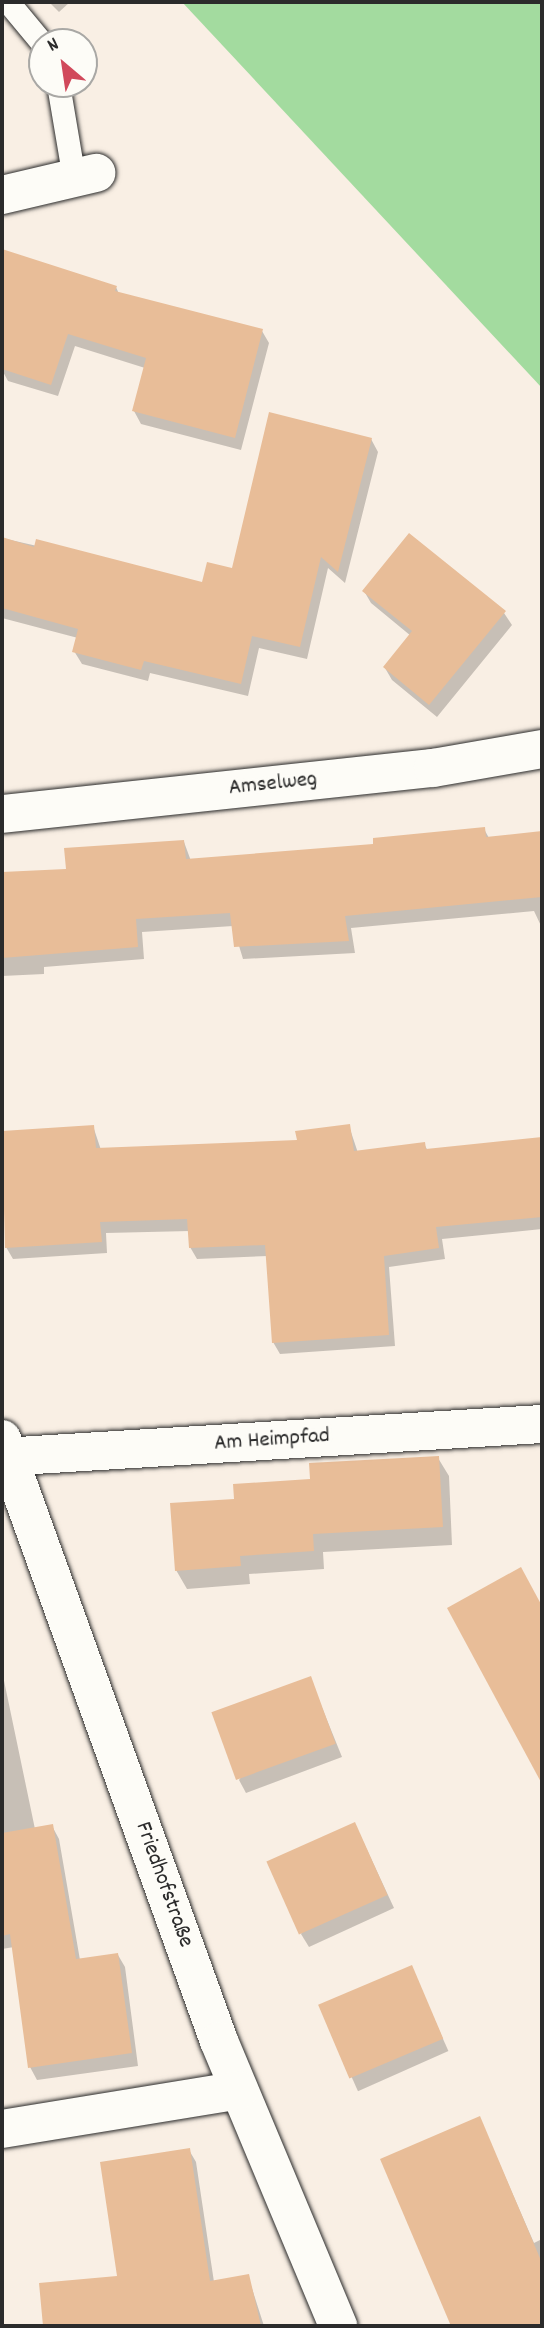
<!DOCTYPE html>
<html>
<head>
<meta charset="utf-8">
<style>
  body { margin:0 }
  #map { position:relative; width:544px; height:2328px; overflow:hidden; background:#f9efe4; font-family:Dekko,sans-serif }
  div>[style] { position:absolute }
  .green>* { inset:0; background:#a3db9f }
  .shadow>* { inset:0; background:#0003; transform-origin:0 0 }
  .building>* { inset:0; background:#e8bd98; transform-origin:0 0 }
  .roads { filter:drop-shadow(0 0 2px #2b2b2b) drop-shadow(0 0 2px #2b2b2b) }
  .lane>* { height:23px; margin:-11.5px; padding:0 11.5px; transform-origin:11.5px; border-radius:11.5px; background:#fdfcf7 }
  .street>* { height:38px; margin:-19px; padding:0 19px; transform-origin:19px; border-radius:19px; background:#fdfcf7 }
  span { translate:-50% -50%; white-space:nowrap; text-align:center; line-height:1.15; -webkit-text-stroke:6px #fdfcf7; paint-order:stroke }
  .street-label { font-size:23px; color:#2b2b2b }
  .frame { position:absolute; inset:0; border:4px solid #2b2b2b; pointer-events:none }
  .north { position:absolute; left:28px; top:28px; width:70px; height:70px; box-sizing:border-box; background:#fdfcf7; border:2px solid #a9a8a5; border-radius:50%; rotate:331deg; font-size:19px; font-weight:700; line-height:28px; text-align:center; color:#2b2b2b }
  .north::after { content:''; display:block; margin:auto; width:24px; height:32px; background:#d1495b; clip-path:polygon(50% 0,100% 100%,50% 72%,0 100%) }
</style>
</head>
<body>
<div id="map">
  <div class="green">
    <div style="clip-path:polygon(182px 2px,542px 2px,542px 388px)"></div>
  </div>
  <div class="shadow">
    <div style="clip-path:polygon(49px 2px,70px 2px,59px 12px)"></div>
    <div style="clip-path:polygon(2px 251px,116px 287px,119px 294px,262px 331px,269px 343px,241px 450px,141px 424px,134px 411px,145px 368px,75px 346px,58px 396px,8px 381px,2px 370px,6px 352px,2px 351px)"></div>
    <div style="clip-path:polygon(371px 439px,378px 452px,345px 583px,328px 568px,307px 659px,259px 648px,248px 696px,150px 673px,148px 681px,82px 664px,74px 651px,78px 638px,2px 618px,2px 538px,204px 584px,233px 570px)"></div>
    <div style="clip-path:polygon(364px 591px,504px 613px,512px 625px,437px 717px,392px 680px,385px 668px,411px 636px,371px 603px)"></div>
    <div style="clip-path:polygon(484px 829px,489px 838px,542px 832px,542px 928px,534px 911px,351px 928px,355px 953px,243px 959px,233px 926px,142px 932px,144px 959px,44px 967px,44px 974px,2px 976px,2px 873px,68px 870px,184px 842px,191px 861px,375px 846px)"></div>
    <div style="clip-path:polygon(93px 1126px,101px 1150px,299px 1142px,349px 1126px,358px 1153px,424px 1144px,428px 1151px,542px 1139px,542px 1229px,442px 1239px,445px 1259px,389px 1267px,395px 1346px,280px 1354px,273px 1342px,268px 1256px,197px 1259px,190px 1247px,190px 1231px,106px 1233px,107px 1253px,13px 1259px,6px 1247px,2px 1132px)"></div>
    <div style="clip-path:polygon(438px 1458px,449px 1476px,452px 1545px,323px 1552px,324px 1569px,249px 1574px,250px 1584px,187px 1589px,176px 1570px,236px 1501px)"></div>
    <div style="clip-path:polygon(520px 1570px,542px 1609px,542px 1778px,450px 1609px)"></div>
    <div style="clip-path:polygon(2px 1671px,35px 1829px,52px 1826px,59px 1839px,80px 1960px,118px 1955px,125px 1967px,138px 2066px,37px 2080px,30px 2067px,14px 1947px,2px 1949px)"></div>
    <div style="clip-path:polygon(310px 1678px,342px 1757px,246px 1793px,239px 1780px)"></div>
    <div style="clip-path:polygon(361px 1837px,394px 1908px,309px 1947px,301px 1934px)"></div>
    <div style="left:411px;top:1967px;width:92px;height:99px;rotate:66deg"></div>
    <div style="clip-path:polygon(487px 2135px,534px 2243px,542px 2239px,542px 2326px,453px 2326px,382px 2160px)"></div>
    <div style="clip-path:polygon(189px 2150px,196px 2162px,214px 2282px,248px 2276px,264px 2326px,44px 2326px,41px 2285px,119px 2278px)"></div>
  </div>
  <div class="building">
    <div style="clip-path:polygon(2px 249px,117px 286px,115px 291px,263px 329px,235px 438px,132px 411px,146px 358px,68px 334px,51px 385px,2px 369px)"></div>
    <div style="clip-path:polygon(269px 412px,372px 438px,338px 572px,321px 557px,300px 647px,252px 636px,241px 684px,144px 661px,141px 670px,72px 652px,78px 629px,2px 608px,2px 537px,34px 547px,36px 539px,202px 582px,207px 562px,232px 568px)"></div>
    <div style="clip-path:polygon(409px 533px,506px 611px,429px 705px,383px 667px,412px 631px,362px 591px)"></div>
    <div style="clip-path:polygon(485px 827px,486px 837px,542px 831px,542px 897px,345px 916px,349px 941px,234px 947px,230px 913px,136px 919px,138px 947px,2px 958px,2px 872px,66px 869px,64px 848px,184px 840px,186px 859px,373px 844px,373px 838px)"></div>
    <div style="clip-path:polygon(350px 1124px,354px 1151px,425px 1142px,426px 1149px,542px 1137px,542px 1217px,436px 1227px,439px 1248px,384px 1256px,389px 1335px,272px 1343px,265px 1245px,189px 1248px,187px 1219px,100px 1222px,102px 1242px,5px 1248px,2px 1131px,94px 1125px,96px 1148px,297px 1140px,295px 1131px)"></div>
    <div style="clip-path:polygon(439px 1456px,443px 1527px,313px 1534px,314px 1551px,240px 1556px,241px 1566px,175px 1571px,170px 1503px,234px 1499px,233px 1484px,310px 1479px,309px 1463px)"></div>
    <div style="clip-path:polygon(521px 1567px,542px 1606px,542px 1784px,447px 1608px)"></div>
    <div style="left:311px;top:1676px;width:72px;height:106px;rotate:70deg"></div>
    <div style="left:355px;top:1822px;width:80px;height:97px;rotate:66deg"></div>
    <div style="clip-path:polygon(53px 1824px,76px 1959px,118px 1953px,132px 2053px,28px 2068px,10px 1934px,2px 1936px,2px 1833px)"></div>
    <div style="left:412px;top:1965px;width:80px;height:102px;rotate:67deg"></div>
    <div style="clip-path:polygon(480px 2116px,542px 2263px,542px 2326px,451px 2326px,380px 2159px)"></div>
    <div style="clip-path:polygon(190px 2148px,210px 2281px,249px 2274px,261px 2326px,43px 2326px,39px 2283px,117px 2276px,100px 2162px)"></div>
  </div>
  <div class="roads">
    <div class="lane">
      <div style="left:8px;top:2px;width:53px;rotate:50.3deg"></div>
      <div style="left:58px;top:84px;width:96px;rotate:80.4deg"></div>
    </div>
    <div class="street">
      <div style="left:2px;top:195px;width:97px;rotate:-13.2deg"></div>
      <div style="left:2px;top:814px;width:433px;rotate:-6.1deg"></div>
      <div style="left:433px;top:768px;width:111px;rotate:-9.9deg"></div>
      <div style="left:2px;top:1439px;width:640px;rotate:70.18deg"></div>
      <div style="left:219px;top:2041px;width:309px;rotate:67.3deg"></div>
      <div style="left:2px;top:1457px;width:541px;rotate:-3.5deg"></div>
      <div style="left:2px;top:2129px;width:240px;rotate:-9.3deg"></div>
    </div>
  </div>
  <div class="street-label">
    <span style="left:273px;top:785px;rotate:-6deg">Amselweg</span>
    <span style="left:272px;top:1441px;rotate:-4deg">Am Heimpfad</span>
    <span style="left:163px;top:1885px;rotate:70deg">Friedhofstraße</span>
  </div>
  <div class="frame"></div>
  <div class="north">N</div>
</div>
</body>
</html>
